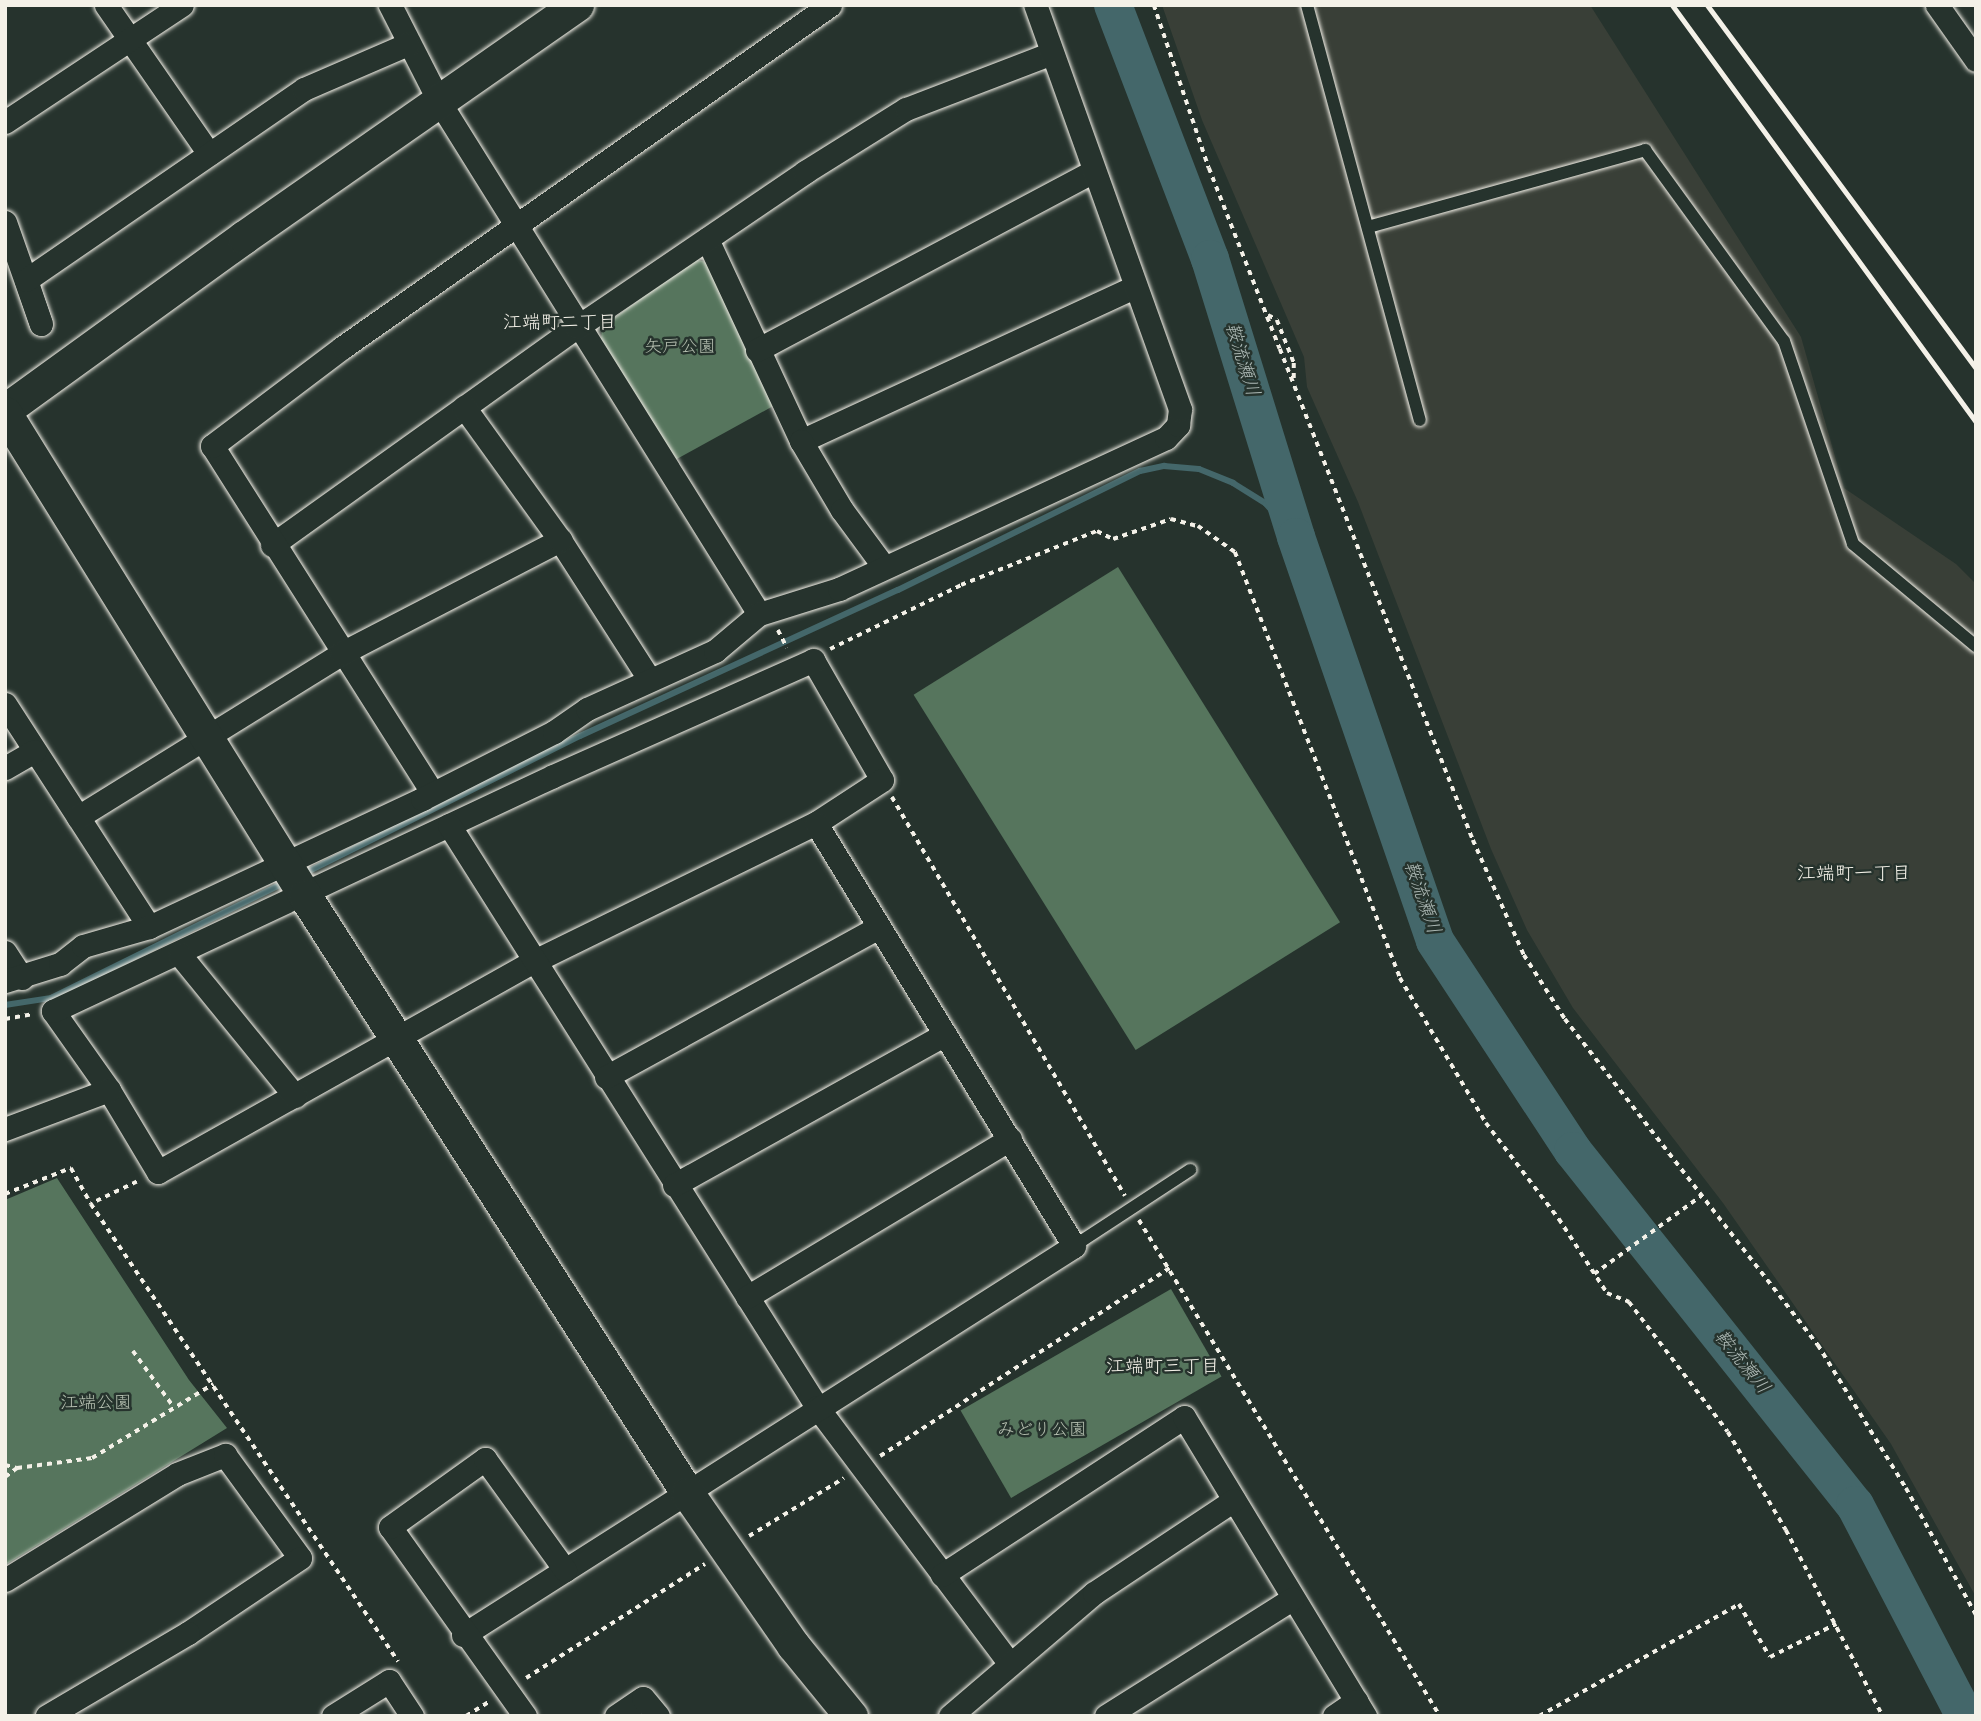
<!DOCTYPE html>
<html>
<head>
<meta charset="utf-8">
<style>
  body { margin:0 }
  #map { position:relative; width:1981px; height:1721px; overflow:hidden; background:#26332d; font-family:Kalam,"Klee One",sans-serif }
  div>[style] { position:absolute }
  .built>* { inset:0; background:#393f37 }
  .green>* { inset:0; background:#56755d; transform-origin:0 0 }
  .stream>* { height:6px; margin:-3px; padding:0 3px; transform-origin:3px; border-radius:3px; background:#44676a }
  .river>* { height:38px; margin:-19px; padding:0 19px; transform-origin:19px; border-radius:19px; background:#44676a }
  .path>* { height:3.5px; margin-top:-1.75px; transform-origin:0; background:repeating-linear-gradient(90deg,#f4f1e8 0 5px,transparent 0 10px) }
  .roads { filter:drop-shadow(0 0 2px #f4f1e8) drop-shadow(0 0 2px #f4f1e8) }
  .lane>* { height:12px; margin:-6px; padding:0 6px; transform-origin:6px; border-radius:6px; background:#26332d }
  .street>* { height:23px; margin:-11.5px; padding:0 11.5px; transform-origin:11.5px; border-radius:11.5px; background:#26332d }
  .secondary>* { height:33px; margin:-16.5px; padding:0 16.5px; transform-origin:16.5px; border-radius:16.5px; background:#26332d }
  .rail>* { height:5px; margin:-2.5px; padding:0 2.5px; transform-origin:2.5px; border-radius:2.5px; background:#f4f1e8 }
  span { translate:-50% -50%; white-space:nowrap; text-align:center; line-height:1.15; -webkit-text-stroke:5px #26332d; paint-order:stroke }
  .park-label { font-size:18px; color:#b5bfb0 }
  .neighbourhood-label { font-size:19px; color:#f4f1e8 }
  .water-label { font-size:19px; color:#aebab6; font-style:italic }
  .frame { position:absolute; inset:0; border:7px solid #f4f1e8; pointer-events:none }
</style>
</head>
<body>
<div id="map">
  <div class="built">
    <div style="clip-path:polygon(1162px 5px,1590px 5px,1801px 337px,1844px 488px,1956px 564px,1976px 584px,1976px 1597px,1891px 1444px,1723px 1203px,1573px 1008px,1527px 930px,1491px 849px,1358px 502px,1307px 387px,1304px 357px,1202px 120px)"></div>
  </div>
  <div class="green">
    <div style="clip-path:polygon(694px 259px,710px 263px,775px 405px,675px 460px,601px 341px,602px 327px)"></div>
    <div style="left:1118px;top:567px;width:419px;height:241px;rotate:58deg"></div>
    <div style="clip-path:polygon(57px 1178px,189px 1380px,227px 1428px,5px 1565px,5px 1200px)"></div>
    <div style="left:1171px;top:1289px;width:101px;height:243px;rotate:60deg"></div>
  </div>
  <div class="stream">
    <div style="left:303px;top:874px;width:309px;rotate:-26.5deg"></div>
    <div style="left:580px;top:736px;width:350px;rotate:-24.7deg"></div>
    <div style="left:898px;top:590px;width:270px;rotate:-26.2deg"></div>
    <div style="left:1140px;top:471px;width:25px;rotate:-12deg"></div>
    <div style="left:1164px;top:466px;width:35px;rotate:5deg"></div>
    <div style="left:1199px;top:469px;width:37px;rotate:22deg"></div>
    <div style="left:1233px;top:483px;width:39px;rotate:32deg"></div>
    <div style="left:1266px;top:504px;width:45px;rotate:47.7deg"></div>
    <div style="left:5px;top:1005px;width:47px;rotate:-8.7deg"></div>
    <div style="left:51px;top:998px;width:260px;rotate:-26.3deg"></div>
  </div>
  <div class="river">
    <div style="left:1113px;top:5px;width:272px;rotate:69.1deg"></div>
    <div style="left:1210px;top:259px;width:291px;rotate:72.8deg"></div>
    <div style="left:1296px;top:537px;width:427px;rotate:71deg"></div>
    <div style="left:1435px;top:941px;width:251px;rotate:56.7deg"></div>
    <div style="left:1573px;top:1151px;width:453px;rotate:51.5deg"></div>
    <div style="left:1855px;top:1505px;width:238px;rotate:62.5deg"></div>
  </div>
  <div class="path">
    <div style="left:1154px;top:5px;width:172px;rotate:71.4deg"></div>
    <div style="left:1209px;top:168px;width:194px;rotate:68.6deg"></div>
    <div style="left:1280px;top:349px;width:528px;rotate:68.54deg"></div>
    <div style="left:1473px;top:840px;width:126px;rotate:66.1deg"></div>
    <div style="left:1524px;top:955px;width:76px;rotate:57.4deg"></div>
    <div style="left:1565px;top:1019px;width:413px;rotate:52.2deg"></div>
    <div style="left:1818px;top:1345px;width:168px;rotate:58.4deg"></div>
    <div style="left:1906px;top:1488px;width:145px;rotate:61.1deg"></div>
    <div style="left:1268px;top:315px;width:10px;rotate:29deg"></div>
    <div style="left:1277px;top:320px;width:46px;rotate:68.4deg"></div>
    <div style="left:1294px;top:363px;width:20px;rotate:90deg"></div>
    <div style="left:778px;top:630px;width:20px;rotate:63deg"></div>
    <div style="left:830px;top:649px;width:146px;rotate:-26deg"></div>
    <div style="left:961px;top:585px;width:146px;rotate:-21.7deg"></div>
    <div style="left:1097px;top:531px;width:18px;rotate:27deg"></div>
    <div style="left:1113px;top:539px;width:61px;rotate:-19deg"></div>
    <div style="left:1171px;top:519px;width:28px;rotate:15deg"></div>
    <div style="left:1198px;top:526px;width:45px;rotate:35.1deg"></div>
    <div style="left:1235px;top:552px;width:457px;rotate:68.8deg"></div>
    <div style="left:1400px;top:978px;width:169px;rotate:59.3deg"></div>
    <div style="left:1486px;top:1123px;width:121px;rotate:52.8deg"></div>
    <div style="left:1559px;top:1219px;width:88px;rotate:57deg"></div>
    <div style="left:1607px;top:1293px;width:24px;rotate:22deg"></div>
    <div style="left:1629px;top:1302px;width:163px;rotate:52.7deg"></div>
    <div style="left:1728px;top:1432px;width:114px;rotate:59.4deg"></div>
    <div style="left:1786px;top:1530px;width:210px;rotate:62.5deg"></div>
    <div style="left:892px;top:797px;width:462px;rotate:59.7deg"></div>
    <div style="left:5px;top:1019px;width:29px;rotate:-10deg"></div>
    <div style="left:137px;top:1182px;width:51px;rotate:154.4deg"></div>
    <div style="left:91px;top:1204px;width:551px;rotate:56.11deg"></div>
    <div style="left:5px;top:1194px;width:71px;rotate:-21.5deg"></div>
    <div style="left:71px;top:1168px;width:41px;rotate:60.9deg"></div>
    <div style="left:1139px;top:1220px;width:580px;rotate:58.75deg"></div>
    <div style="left:1594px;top:1274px;width:132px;rotate:-36.1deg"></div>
    <div style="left:133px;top:1351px;width:68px;rotate:54deg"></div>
    <div style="left:880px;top:1456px;width:345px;rotate:-33deg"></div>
    <div style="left:5px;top:1465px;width:12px;rotate:14deg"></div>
    <div style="left:17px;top:1468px;width:76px;rotate:-7.6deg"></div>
    <div style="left:92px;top:1458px;width:142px;rotate:-31.4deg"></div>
    <div style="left:5px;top:1477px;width:15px;rotate:-37deg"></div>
    <div style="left:749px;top:1536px;width:111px;rotate:-31.4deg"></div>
    <div style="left:526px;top:1678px;width:212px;rotate:-32.5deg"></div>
    <div style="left:466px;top:1716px;width:26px;rotate:-32deg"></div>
    <div style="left:1539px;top:1716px;width:229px;rotate:-29.2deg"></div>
    <div style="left:1739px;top:1604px;width:61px;rotate:59.7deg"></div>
    <div style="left:1770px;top:1657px;width:74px;rotate:-26.6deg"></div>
  </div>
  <div class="roads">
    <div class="lane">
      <div style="left:1307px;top:5px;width:430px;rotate:74.8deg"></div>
      <div style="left:1368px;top:227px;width:288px;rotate:-15.5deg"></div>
      <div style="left:1645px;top:150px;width:236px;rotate:54deg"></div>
      <div style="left:1784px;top:341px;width:214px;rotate:71.2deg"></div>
      <div style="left:1853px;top:544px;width:160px;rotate:39.7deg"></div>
      <div style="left:1074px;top:1246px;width:139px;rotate:-33.2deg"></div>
    </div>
    <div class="street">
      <div style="left:106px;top:5px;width:181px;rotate:55.3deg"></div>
      <div style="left:390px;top:5px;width:110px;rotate:63deg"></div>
      <div style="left:440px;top:103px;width:602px;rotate:58.02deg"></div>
      <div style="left:1937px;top:5px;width:67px;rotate:54.7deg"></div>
      <div style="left:5px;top:122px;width:212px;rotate:-33.5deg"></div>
      <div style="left:5px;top:222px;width:108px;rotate:70.6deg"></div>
      <div style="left:41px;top:324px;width:46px;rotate:-108.8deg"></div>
      <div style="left:26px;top:280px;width:337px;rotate:-34.5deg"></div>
      <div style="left:304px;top:89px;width:113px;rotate:-23.4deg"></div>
      <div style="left:707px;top:239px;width:223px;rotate:65deg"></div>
      <div style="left:801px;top:441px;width:368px;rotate:-24.8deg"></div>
      <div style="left:757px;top:350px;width:381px;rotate:-28deg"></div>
      <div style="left:801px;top:441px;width:80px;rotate:59.3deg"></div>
      <div style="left:842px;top:510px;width:71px;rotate:53.6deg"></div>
      <div style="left:560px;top:540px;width:166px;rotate:57.3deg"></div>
      <div style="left:272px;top:545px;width:375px;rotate:-35.6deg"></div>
      <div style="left:577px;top:327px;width:276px;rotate:-34.2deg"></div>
      <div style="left:805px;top:172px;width:119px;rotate:-32deg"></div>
      <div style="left:906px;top:109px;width:156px;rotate:-21deg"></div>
      <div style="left:813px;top:660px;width:138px;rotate:60.1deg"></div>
      <div style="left:882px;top:780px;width:79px;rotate:146.9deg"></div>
      <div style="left:816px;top:823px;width:316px;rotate:153.9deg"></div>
      <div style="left:532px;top:962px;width:429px;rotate:150.7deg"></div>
      <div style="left:158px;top:1172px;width:96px;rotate:-120.9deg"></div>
      <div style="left:109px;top:1090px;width:97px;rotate:-125.3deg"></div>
      <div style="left:53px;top:1011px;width:552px;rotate:-25.17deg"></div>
      <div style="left:553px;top:776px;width:285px;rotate:-24deg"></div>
      <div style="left:5px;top:704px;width:265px;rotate:57.1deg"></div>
      <div style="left:5px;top:768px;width:34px;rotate:-30deg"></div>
      <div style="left:432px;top:792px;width:410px;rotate:-122.4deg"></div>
      <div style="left:212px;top:446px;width:164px;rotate:-37.1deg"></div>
      <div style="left:343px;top:347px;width:595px;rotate:-35.08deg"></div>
      <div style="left:78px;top:817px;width:311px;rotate:-31.8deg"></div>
      <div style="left:342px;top:653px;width:246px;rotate:-27.4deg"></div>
      <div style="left:560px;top:540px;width:164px;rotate:-125.8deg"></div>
      <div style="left:449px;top:825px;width:689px;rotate:57.69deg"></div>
      <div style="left:817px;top:1407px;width:321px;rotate:53.1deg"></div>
      <div style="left:5px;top:952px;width:31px;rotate:57deg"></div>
      <div style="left:180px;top:955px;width:182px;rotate:50.8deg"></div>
      <div style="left:5px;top:981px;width:58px;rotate:-17.2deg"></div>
      <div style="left:60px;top:964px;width:29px;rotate:-38deg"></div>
      <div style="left:83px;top:946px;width:69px;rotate:-16.1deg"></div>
      <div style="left:149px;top:927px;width:302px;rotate:-25.1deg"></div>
      <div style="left:422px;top:799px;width:148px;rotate:-26.9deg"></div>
      <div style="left:554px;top:732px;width:40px;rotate:-34.9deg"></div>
      <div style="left:587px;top:709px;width:141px;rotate:-24.4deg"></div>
      <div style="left:715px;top:651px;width:57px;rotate:-40.1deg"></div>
      <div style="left:759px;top:614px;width:84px;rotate:-17.4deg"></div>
      <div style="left:839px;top:589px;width:360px;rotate:-24.8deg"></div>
      <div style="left:1166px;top:438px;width:18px;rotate:-47deg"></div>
      <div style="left:1178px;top:425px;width:16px;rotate:-83deg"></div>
      <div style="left:1180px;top:409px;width:429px;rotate:-109.7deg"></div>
      <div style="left:606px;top:1077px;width:311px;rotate:-28.8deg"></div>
      <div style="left:5px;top:1129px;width:111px;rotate:-20.6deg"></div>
      <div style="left:674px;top:1185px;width:310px;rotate:-29.1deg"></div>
      <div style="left:747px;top:1297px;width:307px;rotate:-31deg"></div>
      <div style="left:942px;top:1575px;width:289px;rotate:-33.1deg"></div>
      <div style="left:1184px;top:1417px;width:350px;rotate:58.8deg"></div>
      <div style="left:5px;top:1580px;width:202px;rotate:-31.6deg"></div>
      <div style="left:177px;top:1474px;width:52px;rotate:-21.6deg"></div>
      <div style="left:225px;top:1455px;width:127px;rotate:53.9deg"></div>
      <div style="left:300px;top:1558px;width:135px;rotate:146.2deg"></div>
      <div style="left:188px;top:1633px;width:164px;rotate:149.5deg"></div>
      <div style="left:463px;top:1635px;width:724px;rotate:-32.48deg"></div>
      <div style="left:1074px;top:1246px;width:495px;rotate:-121.4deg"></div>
      <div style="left:333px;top:1716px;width:66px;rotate:-32deg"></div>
      <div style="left:389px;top:1681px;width:42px;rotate:56.7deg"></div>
      <div style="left:525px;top:1716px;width:232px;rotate:-125.5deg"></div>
      <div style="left:390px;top:1527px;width:117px;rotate:-35.6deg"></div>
      <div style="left:485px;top:1459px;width:137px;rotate:54.2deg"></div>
      <div style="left:616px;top:1716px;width:32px;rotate:-34deg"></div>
      <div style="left:643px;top:1698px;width:23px;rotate:50deg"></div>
      <div style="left:950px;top:1716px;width:189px;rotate:-40.5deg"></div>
      <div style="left:1094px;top:1593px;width:168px;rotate:-33.6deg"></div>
      <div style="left:1106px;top:1716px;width:220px;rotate:-32.2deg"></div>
      <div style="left:1334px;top:1716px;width:27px;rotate:-34deg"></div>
    </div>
    <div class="secondary">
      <div style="left:5px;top:410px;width:295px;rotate:-35.9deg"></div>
      <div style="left:244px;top:237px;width:406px;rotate:-34.9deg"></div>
      <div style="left:5px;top:413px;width:569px;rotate:58.15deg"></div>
      <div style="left:305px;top:896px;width:710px;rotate:57.36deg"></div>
      <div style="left:688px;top:1494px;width:184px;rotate:55.2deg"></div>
      <div style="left:793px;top:1645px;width:92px;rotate:50.8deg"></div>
    </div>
  </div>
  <div class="rail">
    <div style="left:1672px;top:5px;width:516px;rotate:53.91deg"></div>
    <div style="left:1707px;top:5px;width:452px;rotate:53.5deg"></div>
  </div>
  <div class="park-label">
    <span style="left:680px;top:348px">矢戸公園</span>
    <span style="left:96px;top:1404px">江端公園</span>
    <span style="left:1042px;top:1431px">みどり公園</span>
  </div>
  <div class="neighbourhood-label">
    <span style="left:560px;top:324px">江端町二丁目</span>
    <span style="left:1854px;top:875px">江端町一丁目</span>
    <span style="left:1163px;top:1368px">江端町三丁目</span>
  </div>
  <div class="water-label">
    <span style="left:1241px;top:360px;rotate:73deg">鞍流瀬川</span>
    <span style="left:1421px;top:898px;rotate:71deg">鞍流瀬川</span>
    <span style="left:1741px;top:1363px;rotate:51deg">鞍流瀬川</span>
  </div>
  <div class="frame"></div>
</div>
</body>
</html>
